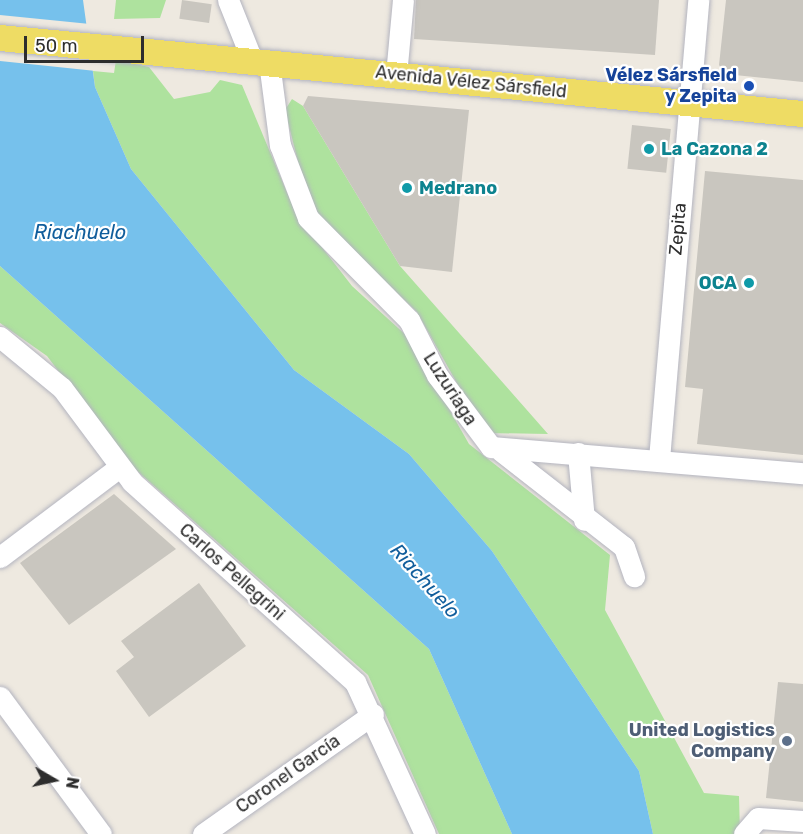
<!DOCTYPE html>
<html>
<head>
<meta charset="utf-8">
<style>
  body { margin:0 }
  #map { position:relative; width:803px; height:834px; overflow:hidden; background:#eee9e0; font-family:Rubik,sans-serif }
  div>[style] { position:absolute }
  .green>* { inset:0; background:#aee29e }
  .water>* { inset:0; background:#76c1ec }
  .pier>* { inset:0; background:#eee9e0 }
  .building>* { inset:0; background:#c9c6bf; transform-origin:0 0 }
  .roads { filter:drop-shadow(0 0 2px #b3b4bf) drop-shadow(0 0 2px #b3b4bf) }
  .minor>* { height:21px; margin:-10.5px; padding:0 10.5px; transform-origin:10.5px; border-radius:10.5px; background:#fff }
  .major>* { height:26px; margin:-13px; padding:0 13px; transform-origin:13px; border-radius:13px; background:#eedc64 }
  .dots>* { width:16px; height:16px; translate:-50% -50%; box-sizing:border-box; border:3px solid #fff; border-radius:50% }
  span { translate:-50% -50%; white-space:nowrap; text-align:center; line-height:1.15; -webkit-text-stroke:4.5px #fff; paint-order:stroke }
  .transit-label { font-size:18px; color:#164399; font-weight:700 }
  .right { translate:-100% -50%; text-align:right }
  .street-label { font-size:18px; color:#2d2d2d }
  .culture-label { font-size:18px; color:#0d838f; font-weight:700 }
  .left { translate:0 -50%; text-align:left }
  .service-label { font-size:18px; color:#4e5e75; font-weight:700 }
  .water-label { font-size:20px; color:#115e9c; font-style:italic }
  .north { position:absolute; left:24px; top:750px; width:60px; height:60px; -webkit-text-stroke:4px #fff; paint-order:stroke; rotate:99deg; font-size:16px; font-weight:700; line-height:24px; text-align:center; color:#2d2d2d }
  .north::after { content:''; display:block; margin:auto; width:21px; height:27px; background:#2d2d2d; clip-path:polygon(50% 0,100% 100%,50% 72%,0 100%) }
  .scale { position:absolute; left:24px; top:36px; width:120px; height:27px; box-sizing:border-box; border:3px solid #2d2d2d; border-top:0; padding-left:8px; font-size:18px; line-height:21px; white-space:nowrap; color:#2d2d2d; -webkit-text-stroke:4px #fff; paint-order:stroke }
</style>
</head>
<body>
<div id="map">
  <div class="green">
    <div style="clip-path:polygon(116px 0,166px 0,160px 18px,114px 19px)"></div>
    <div style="clip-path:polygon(116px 60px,149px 67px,174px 99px,210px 92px,220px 80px,242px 85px,296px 214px,352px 286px,408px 337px,469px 444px,610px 555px,605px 610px,704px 793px,739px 796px,740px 834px,653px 834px,639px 771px,492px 551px,409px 454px,294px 370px,131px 169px,95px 87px,93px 71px,114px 73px)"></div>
    <div style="clip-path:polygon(292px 99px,303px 106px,400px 266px,548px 434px,485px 433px,417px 312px,316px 216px,308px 202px,285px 110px)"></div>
    <div style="clip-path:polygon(0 266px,429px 649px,512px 834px,439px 834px,368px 675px,127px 462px,47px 356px,0 323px)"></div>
  </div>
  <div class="water">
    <div style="clip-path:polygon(0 0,83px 0,95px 87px,131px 169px,294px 370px,409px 454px,492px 551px,639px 771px,653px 834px,512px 834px,429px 649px,0 266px)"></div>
  </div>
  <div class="pier">
    <div style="clip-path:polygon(0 15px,90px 24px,96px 71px,0 61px)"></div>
  </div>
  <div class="building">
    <div style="left:182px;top:0;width:30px;height:19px;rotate:8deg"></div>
    <div style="clip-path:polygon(416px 0,659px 0,655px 55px,414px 39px)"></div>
    <div style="clip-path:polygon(726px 0,803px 0,803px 82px,725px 74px,719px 65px)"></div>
    <div style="clip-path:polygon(308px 96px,469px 110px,452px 272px,400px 266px,303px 106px)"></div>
    <div style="left:632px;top:125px;width:39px;height:44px;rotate:6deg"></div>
    <div style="clip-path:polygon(705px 171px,803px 180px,803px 455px,697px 444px,703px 389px,685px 387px)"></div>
    <div style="clip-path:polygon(114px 494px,176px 549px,69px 625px,20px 563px)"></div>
    <div style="clip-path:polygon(199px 583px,246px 646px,149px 717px,116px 671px,134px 657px,121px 641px)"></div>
    <div style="clip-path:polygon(778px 682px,803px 684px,803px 802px,766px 798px)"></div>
  </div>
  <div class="roads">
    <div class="minor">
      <div style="left:228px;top:0;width:65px;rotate:68.2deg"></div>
      <div style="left:269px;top:62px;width:84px;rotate:82.5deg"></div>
      <div style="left:280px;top:145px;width:78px;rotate:69deg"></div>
      <div style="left:308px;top:218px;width:144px;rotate:45.3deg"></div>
      <div style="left:409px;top:320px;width:62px;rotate:63deg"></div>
      <div style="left:437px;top:375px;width:90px;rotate:53.1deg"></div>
      <div style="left:491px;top:447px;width:313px;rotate:4.8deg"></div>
      <div style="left:396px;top:75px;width:75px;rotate:-84.7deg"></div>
      <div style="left:0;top:337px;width:80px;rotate:39.4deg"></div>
      <div style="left:62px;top:388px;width:117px;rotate:53.3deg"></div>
      <div style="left:132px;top:482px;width:300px;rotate:41.9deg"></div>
      <div style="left:355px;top:682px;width:167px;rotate:65.3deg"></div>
      <div style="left:501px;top:451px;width:156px;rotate:38deg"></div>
      <div style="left:624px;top:547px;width:31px;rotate:71deg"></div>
      <div style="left:578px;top:453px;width:67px;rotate:84.9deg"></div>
      <div style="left:659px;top:459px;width:461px;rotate:-85.1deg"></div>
      <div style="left:0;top:557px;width:148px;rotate:-37deg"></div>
      <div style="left:0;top:697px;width:170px;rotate:53.6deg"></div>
      <div style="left:203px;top:834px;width:208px;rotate:-35.2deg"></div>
      <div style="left:744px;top:834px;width:21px;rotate:-49deg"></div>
      <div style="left:758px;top:818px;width:45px;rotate:3.8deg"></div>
    </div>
    <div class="major">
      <div style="left:0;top:38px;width:807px;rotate:5.41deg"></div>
    </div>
  </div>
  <div class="dots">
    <div style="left:749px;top:86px;background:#1a4fb4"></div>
    <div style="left:649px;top:149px;background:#0f9aa8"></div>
    <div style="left:407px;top:188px;background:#0f9aa8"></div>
    <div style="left:749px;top:283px;background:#0f9aa8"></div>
    <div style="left:787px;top:741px;background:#5c6f8a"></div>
  </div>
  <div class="transit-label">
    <span class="right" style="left:737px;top:86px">Vélez Sársfield<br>y Zepita</span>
  </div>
  <div class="street-label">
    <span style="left:471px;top:82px;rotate:6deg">Avenida Vélez Sársfield</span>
    <span style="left:678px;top:229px;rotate:-85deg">Zepita</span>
    <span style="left:450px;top:389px;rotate:57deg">Luzuriaga</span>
    <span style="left:232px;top:572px;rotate:42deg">Carlos Pellegrini</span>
    <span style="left:288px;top:774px;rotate:-35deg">Coronel García</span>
  </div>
  <div class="culture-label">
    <span class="left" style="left:661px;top:149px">La Cazona 2</span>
    <span class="left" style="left:419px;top:188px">Medrano</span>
    <span class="right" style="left:737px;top:283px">OCA</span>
  </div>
  <div class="service-label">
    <span class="right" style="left:775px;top:741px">United Logistics<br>Company</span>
  </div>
  <div class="water-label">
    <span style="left:80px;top:232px">Riachuelo</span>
    <span style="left:425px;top:581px;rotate:48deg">Riachuelo</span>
  </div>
  <div class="north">N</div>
  <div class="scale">50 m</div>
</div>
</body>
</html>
